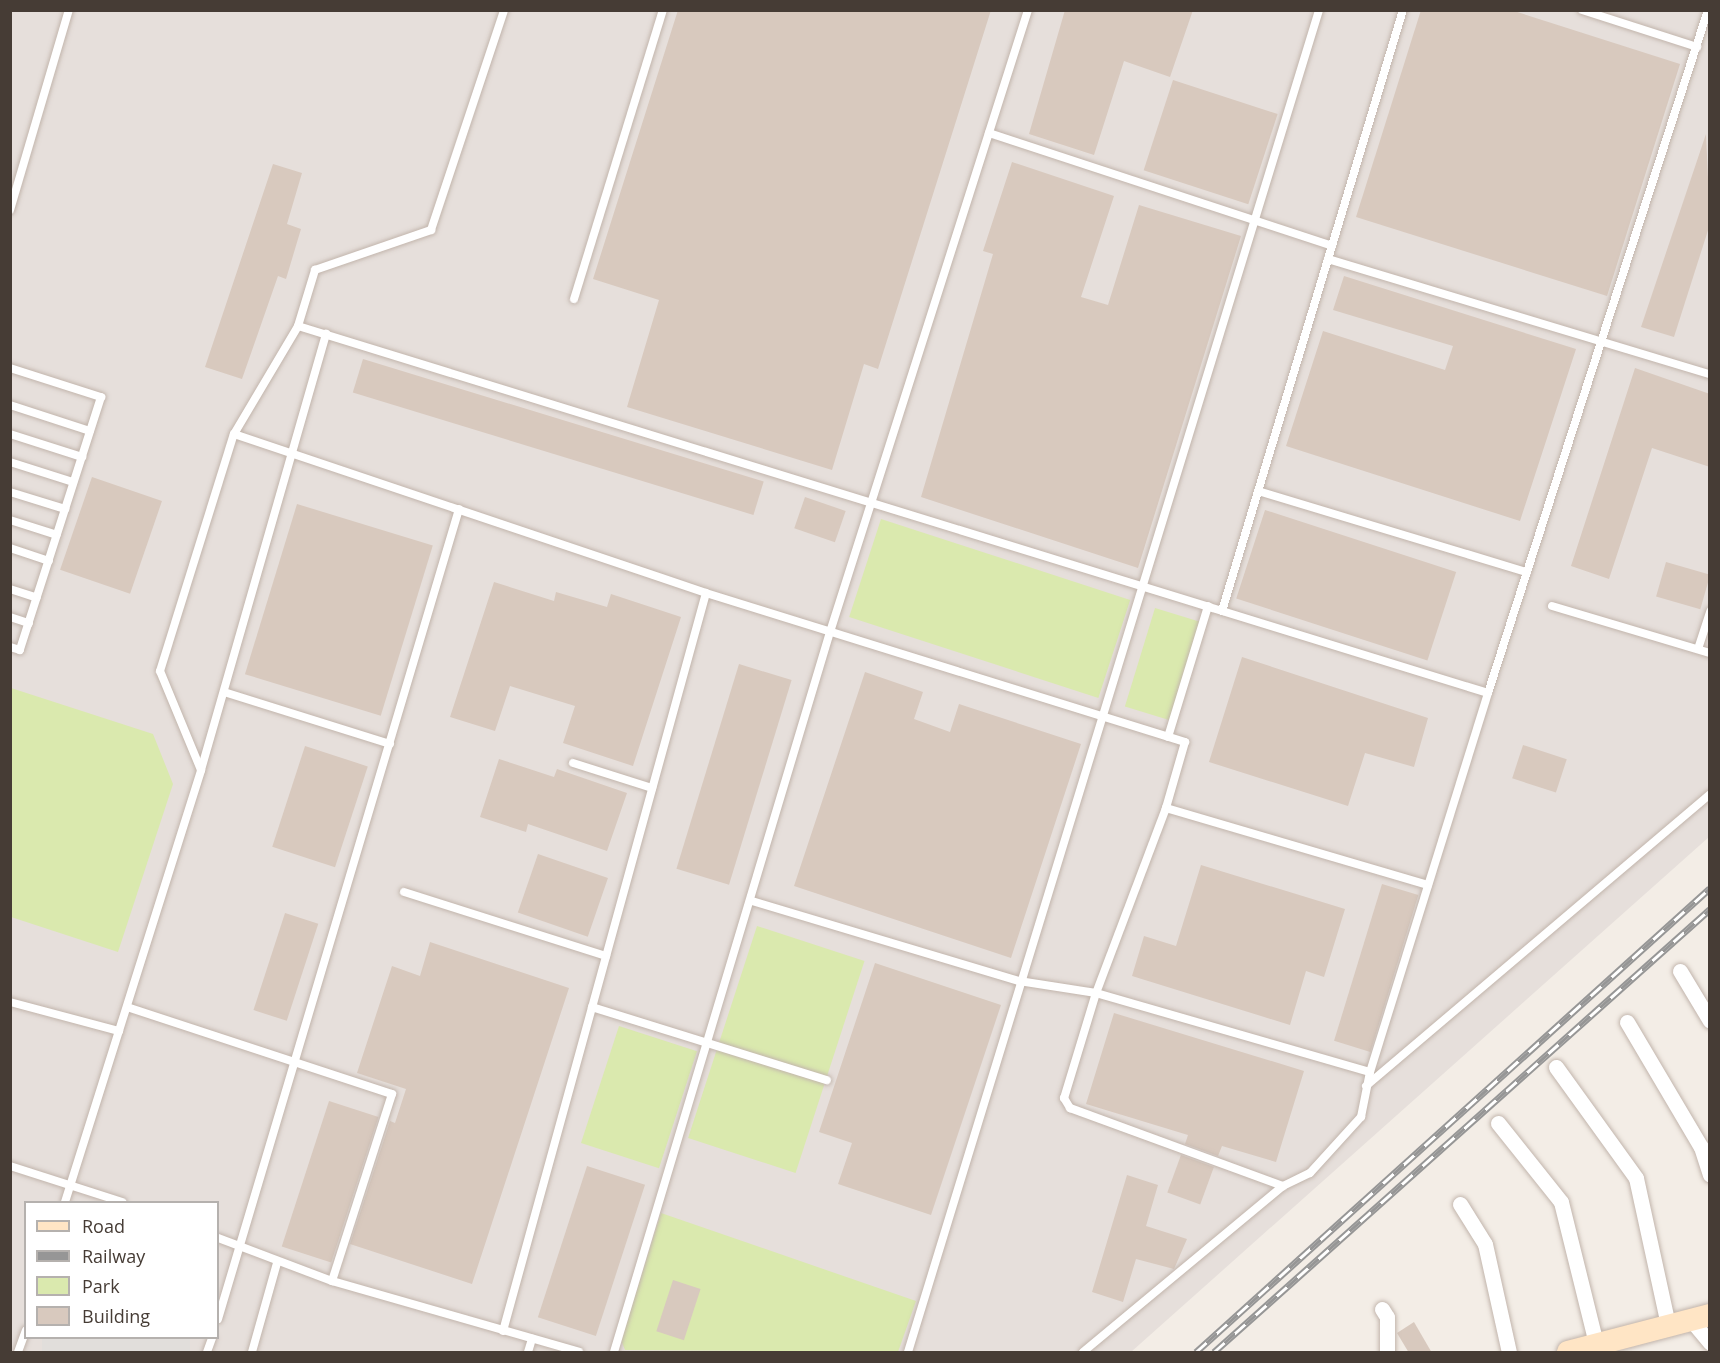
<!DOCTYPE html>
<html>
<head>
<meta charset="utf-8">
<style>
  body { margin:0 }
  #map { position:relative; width:1720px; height:1363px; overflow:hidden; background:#f3ede6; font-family:"Open Sans",sans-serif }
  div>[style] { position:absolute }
  .industrial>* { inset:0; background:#e6dfdb }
  .green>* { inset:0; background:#dae9ae; transform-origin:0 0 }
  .parking>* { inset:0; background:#e1dedb; transform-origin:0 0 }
  .building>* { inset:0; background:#d8c9be; transform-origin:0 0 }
  .roads { filter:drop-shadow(0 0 2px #c2b5ac) drop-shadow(0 0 2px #c2b5ac) }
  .lane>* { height:8px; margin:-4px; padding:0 4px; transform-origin:4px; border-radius:4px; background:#fff }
  .street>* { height:15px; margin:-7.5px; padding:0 7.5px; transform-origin:7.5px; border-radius:7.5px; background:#fff }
  .secondary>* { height:22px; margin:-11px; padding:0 11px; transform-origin:11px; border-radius:11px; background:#ffe5c5 }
  .rail>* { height:7px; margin-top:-3.5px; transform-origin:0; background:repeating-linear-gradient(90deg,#fff 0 14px,#969696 0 28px); box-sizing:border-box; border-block:2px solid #969696 }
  span { translate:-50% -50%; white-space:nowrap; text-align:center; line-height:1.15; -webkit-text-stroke:6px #fff; paint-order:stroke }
  .frame { position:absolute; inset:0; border:12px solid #463c35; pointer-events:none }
  .legend { position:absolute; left:24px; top:1201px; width:195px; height:138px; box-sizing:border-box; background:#fff; border:2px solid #b5b1ae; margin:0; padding:8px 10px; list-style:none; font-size:18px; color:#463c35 }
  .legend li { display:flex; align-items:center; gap:12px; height:30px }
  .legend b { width:30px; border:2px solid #b5b1ae }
</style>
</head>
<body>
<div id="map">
  <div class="industrial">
    <div style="clip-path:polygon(evenodd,10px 11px,1709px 11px,1709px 837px,1131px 1352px,11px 1352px,10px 11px,26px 1202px,218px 1202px,218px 1338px,26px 1338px,26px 1202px)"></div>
  </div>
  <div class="green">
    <div style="left:881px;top:519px;width:262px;height:103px;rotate:18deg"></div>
    <div style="left:1155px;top:608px;width:47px;height:103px;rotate:17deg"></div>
    <div style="clip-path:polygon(11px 688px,153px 734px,173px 784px,118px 952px,11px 917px)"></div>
    <div style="left:757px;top:926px;width:113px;height:223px;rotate:18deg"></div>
    <div style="left:619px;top:1026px;width:82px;height:123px;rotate:18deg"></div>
    <div style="clip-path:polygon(661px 1213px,916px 1301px,898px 1352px,625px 1350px,621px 1340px)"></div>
  </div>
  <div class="parking">
    <div style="left:42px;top:1338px;width:148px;height:15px"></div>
  </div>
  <div class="building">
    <div style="clip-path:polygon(678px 10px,991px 10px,878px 369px,864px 364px,832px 470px,627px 407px,659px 300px,593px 279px)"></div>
    <div style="clip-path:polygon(1065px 10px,1193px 10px,1170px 77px,1124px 61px,1094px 155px,1029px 134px)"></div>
    <div style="clip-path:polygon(1421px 10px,1511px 10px,1680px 64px,1607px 296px,1356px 217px)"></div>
    <div style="left:1173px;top:80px;width:110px;height:95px;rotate:18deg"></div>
    <div style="clip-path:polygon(1706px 134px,1710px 224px,1674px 337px,1641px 327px)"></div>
    <div style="clip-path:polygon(1012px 162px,1114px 196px,1081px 297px,1108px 305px,1139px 205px,1241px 236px,1138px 568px,921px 497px,993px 254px,983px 251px)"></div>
    <div style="clip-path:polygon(273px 164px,302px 173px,287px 224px,301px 229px,286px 279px,278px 276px,242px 379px,205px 367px)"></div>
    <div style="clip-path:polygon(1344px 276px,1576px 349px,1520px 521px,1286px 446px,1323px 331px,1445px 370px,1453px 346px,1333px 310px)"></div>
    <div style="left:363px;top:359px;width:419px;height:35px;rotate:17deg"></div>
    <div style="clip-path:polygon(1635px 368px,1710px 394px,1710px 467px,1652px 448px,1609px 579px,1571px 566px)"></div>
    <div style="left:92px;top:477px;width:74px;height:98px;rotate:19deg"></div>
    <div style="left:805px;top:497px;width:43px;height:33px;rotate:19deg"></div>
    <div style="left:297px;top:504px;width:142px;height:178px;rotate:17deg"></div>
    <div style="left:1265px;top:510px;width:201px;height:93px;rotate:18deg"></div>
    <div style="left:1666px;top:562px;width:46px;height:36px;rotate:16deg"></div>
    <div style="clip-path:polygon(494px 582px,554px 601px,556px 592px,607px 607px,611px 594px,681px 617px,633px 766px,563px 743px,575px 706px,510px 686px,495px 731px,450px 717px)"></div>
    <div style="clip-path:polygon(1242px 657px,1428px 718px,1414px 767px,1365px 753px,1348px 806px,1209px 762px)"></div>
    <div style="left:739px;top:664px;width:55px;height:214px;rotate:17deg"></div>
    <div style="clip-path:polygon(865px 672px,923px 692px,914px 719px,950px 732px,959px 704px,1081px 744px,1011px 958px,794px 886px)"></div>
    <div style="left:1523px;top:745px;width:46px;height:35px;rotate:18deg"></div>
    <div style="left:305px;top:746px;width:66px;height:106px;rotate:18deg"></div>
    <div style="clip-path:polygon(499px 759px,554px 777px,557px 769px,627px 793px,607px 851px,528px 824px,526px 832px,480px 817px)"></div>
    <div style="left:538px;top:854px;width:74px;height:62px;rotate:19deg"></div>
    <div style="clip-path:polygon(1201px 865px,1345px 909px,1324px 977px,1306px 971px,1290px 1025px,1132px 976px,1144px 936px,1176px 946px)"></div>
    <div style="left:1382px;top:884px;width:38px;height:164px;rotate:17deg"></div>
    <div style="left:285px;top:913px;width:35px;height:102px;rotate:18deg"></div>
    <div style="clip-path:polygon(430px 942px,569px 988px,472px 1284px,350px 1244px,390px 1121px,395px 1123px,406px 1089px,357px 1073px,392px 966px,420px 976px)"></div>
    <div style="clip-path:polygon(875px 963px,1001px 1005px,931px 1215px,838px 1184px,852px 1143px,819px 1132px)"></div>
    <div style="clip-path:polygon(1114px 1013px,1304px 1071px,1276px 1162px,1222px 1146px,1218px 1156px,1185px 1144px,1188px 1135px,1086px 1104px)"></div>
    <div style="left:329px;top:1101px;width:52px;height:153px;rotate:18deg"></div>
    <div style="left:1181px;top:1155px;width:35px;height:40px;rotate:20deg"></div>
    <div style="left:587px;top:1166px;width:61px;height:159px;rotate:18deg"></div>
    <div style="clip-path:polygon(1127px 1175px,1158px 1185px,1146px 1226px,1187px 1239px,1174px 1269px,1136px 1259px,1123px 1302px,1092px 1292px)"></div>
    <div style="left:673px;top:1280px;width:29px;height:54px;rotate:18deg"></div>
    <div style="clip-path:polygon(1414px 1322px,1432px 1353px,1409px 1353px,1397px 1333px)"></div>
  </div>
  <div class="roads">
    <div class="lane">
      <div style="left:1582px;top:10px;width:121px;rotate:17.8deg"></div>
      <div style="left:989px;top:133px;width:361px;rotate:18.2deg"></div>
      <div style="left:10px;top:210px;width:209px;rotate:-73.6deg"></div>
      <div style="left:1328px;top:259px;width:399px;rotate:16.8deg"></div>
      <div style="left:574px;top:299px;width:302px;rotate:-72.9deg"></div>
      <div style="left:298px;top:326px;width:1245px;rotate:17.14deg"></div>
      <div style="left:10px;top:368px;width:96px;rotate:17.7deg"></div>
      <div style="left:101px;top:397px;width:266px;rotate:107.8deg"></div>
      <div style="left:20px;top:650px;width:10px;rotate:-163deg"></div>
      <div style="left:10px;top:405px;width:84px;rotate:18deg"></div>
      <div style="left:10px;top:434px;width:76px;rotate:17.7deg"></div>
      <div style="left:234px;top:434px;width:498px;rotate:18.6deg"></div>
      <div style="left:706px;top:593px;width:502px;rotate:17.28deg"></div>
      <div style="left:1185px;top:742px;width:69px;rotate:106.1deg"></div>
      <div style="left:1166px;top:808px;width:273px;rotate:16.4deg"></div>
      <div style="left:10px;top:462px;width:66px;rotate:17.6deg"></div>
      <div style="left:1258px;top:491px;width:281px;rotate:16.8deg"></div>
      <div style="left:10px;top:492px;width:58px;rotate:17.2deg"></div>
      <div style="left:10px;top:520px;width:49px;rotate:17.7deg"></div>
      <div style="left:10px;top:548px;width:41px;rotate:18.4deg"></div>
      <div style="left:10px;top:589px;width:28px;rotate:18deg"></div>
      <div style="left:1552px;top:606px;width:165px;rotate:16.6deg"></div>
      <div style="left:1222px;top:611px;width:628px;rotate:-73.24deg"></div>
      <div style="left:10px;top:617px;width:20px;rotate:18deg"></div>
      <div style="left:1698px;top:649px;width:40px;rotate:-72deg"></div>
      <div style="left:224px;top:692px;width:174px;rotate:17.4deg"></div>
      <div style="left:1168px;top:737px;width:137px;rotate:-73deg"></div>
      <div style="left:573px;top:763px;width:83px;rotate:17.6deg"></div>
      <div style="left:201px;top:770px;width:454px;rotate:-74deg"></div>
      <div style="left:1166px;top:808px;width:198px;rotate:110.7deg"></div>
      <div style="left:1096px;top:993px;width:110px;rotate:106.9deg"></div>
      <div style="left:1064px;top:1098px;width:12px;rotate:59deg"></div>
      <div style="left:1070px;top:1108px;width:227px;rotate:20.1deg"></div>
      <div style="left:404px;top:892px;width:212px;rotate:17.6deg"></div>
      <div style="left:752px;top:901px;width:279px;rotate:16.7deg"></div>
      <div style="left:1019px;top:981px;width:78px;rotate:8.9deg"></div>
      <div style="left:1096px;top:993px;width:285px;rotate:16.1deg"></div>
      <div style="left:10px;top:1002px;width:113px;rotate:14.9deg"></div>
      <div style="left:127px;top:1007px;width:279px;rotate:18.2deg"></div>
      <div style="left:392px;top:1094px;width:196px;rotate:107.8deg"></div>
      <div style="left:592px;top:1007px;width:246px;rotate:17.3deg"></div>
      <div style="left:1366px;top:1086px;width:451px;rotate:-40.3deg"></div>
      <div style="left:10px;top:1166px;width:118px;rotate:17.8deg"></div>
      <div style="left:65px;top:1202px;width:453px;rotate:-72.5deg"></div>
      <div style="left:201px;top:770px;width:107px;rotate:-112.5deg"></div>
      <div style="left:160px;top:671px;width:248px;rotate:-72.7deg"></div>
      <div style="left:234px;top:434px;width:126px;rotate:-59.3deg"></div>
      <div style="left:298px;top:326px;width:59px;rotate:-73.1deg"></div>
      <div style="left:315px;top:270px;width:123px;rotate:-19deg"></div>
      <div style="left:431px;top:230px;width:232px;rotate:-71.6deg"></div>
      <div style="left:218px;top:1238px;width:122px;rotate:20.7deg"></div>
      <div style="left:332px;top:1281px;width:257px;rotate:16deg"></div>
      <div style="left:218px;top:1319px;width:845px;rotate:-73.43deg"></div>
      <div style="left:503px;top:1331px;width:765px;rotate:-74.62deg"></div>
      <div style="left:18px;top:1352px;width:23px;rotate:-70deg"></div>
      <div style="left:207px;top:1352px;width:15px;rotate:-70deg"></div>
      <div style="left:252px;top:1352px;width:92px;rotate:-74.3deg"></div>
      <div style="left:528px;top:1352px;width:14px;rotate:-73deg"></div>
      <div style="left:614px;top:1352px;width:752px;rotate:-73.3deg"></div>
      <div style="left:830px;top:632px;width:653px;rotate:-72.34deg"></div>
      <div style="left:908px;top:1352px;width:1404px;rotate:-72.97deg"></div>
      <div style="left:1083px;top:1352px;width:260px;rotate:-39.7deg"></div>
      <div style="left:1283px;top:1186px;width:30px;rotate:-26deg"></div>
      <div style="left:1310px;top:1173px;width:76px;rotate:-47.7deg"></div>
      <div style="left:1361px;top:1117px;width:46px;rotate:-78.7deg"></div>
      <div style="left:1370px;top:1072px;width:397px;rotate:-72.7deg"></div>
      <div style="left:1488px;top:693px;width:718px;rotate:-72.15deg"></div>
    </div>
    <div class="street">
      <div style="left:1680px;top:971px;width:58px;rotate:59deg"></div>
      <div style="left:1627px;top:1022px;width:145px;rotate:59.4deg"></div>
      <div style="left:1701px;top:1147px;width:29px;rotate:72deg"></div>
      <div style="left:1556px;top:1067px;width:137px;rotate:54.2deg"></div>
      <div style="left:1636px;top:1178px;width:150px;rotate:77.7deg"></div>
      <div style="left:1498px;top:1123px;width:101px;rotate:51.4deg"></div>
      <div style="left:1561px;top:1202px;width:145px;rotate:76.1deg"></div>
      <div style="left:1460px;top:1204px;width:47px;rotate:58deg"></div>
      <div style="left:1485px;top:1244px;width:111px;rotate:77.5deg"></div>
      <div style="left:1382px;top:1309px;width:9px;rotate:58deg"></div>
      <div style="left:1387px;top:1317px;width:35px;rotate:90deg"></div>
      <div style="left:1691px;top:1320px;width:30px;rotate:50deg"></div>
    </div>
    <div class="secondary">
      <div style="left:1568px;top:1352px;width:147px;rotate:-14.6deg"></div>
    </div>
  </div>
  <div class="rail">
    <div style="left:1196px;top:1352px;width:692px;rotate:-42.07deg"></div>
    <div style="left:1214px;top:1352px;width:665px;rotate:-41.77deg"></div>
  </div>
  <div class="frame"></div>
  <ul class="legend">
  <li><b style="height:8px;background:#ffe5c5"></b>Road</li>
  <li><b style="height:8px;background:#969696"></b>Railway</li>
  <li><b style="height:16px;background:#dae9ae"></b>Park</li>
  <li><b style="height:16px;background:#d8c9be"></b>Building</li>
  </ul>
</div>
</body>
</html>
